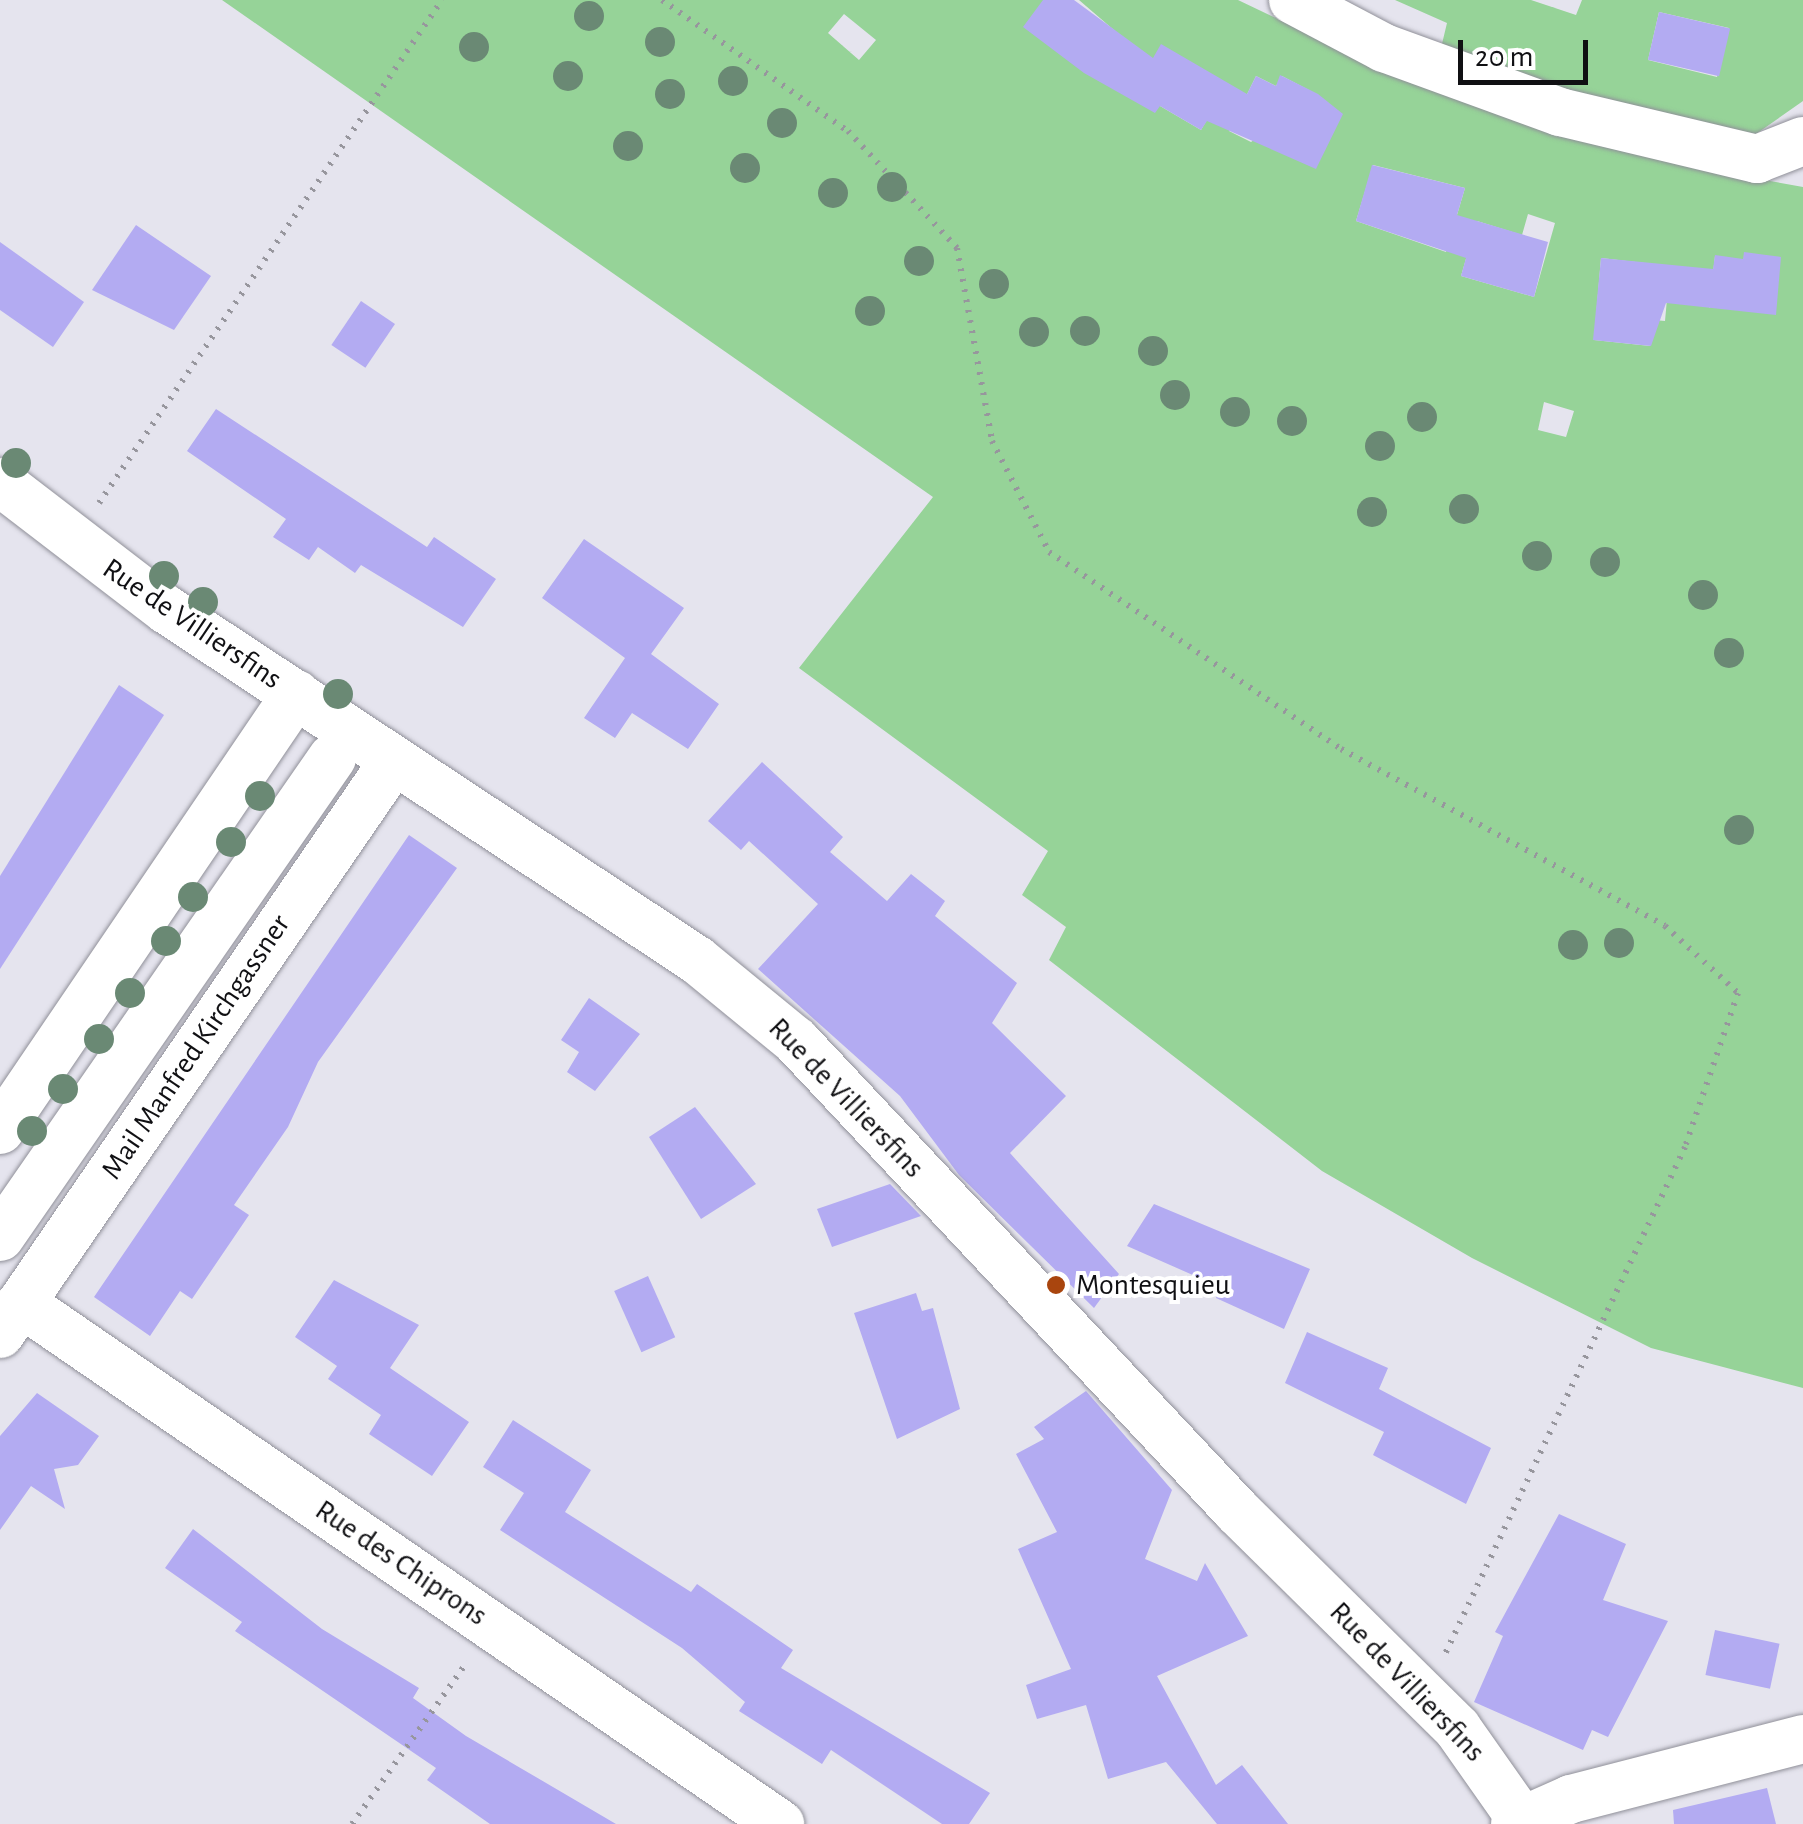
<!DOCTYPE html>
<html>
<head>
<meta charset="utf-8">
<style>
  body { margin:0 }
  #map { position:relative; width:1803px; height:1824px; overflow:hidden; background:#e5e4ee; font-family:"Alegreya Sans",sans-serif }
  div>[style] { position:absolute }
  .green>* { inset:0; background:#96d398 }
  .building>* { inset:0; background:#b3abf2; transform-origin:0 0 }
  .path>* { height:6px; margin-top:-3px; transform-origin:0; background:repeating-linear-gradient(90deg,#97969d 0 2.5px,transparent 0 10.5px) }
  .roads { filter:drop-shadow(0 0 2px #909099) drop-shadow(0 0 2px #909099) }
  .street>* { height:48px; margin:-24px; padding:0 24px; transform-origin:24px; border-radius:24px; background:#fff }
  .trees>* { width:30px; height:30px; margin:-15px; border-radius:50%; background:#6a8974 }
  .dots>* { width:28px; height:28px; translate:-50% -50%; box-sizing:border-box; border:5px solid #fff; border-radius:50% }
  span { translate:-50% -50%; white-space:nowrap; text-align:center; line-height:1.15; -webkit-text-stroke:8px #fff; paint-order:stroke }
  .street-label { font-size:30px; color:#101013 }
  .poi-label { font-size:30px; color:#101013 }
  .left { translate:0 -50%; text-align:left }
  .scale { position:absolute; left:1458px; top:40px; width:130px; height:45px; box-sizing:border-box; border:5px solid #101013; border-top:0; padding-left:12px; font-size:30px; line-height:35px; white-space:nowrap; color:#101013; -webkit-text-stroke:8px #fff; paint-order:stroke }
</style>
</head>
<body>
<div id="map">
  <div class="green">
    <div style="clip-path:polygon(evenodd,222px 0,1043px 0,1115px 31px,1079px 0,1238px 0,1381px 68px,1703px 169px,1803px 187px,1803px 1388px,1651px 1348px,1472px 1258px,1322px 1171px,1049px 960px,1066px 927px,1022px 895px,1048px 851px,799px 668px,933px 497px,222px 0,844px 14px,876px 40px,859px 60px,828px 33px,844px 14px,222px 0,1256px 76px,1276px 86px,1282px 76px,1318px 95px,1251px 142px,1229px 131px,1256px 76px,222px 0,1228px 83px,1201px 130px,1160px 106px,1228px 83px,222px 0,1373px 165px,1465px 188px,1446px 252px,1356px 221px,1373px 165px,222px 0,1528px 214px,1555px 223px,1534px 297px,1461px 276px,1477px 221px,1522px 235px,1528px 214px,222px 0,1715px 256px,1752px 261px,1709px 308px,1715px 256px,222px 0,1601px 258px,1670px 266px,1665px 321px,1654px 320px,1650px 346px,1594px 340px,1601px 258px,222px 0,1544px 402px,1574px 411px,1566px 437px,1538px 430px,1544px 402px)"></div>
    <div style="clip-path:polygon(evenodd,1395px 0,1531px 0,1576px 15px,1582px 0,1803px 0,1803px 101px,1756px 134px,1615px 105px,1441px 48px,1447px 23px,1395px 0,1659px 12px,1729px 28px,1717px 77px,1648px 60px,1659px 12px)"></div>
  </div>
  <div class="building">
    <div style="clip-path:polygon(1043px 0,1074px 0,1153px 58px,1161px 44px,1247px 94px,1256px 76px,1276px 86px,1280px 75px,1318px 94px,1343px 114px,1316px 169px,1207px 121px,1201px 130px,1160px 106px,1155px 113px,1084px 73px,1023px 27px)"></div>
    <div style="left:1659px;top:12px;width:73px;height:49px;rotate:13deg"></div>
    <div style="clip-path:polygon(1372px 165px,1465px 188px,1457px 215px,1548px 242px,1534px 297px,1461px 276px,1466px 258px,1356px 221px)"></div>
    <div style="clip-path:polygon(136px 225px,211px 276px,174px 330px,92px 290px)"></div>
    <div style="clip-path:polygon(0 242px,84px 302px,53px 347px,0 310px)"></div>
    <div style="clip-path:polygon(1744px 252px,1781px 257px,1776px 315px,1666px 303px,1651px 346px,1593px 340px,1601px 258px,1713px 269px,1715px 255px,1743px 259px)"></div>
    <div style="left:361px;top:301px;width:41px;height:53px;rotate:34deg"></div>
    <div style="clip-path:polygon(216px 409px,427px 547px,434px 537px,496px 579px,463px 627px,361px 565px,355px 573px,318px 547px,309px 560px,273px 537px,286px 519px,187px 451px)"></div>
    <div style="clip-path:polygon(584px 539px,684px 608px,651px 654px,719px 704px,688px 749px,632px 713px,615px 738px,584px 718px,625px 658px,542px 598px)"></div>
    <div style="clip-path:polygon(119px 685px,164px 715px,0 969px,0 876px)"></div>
    <div style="clip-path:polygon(762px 762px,843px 837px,830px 852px,887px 901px,911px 874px,945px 901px,935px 916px,1017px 983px,992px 1023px,1066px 1096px,1010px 1153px,1119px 1274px,1094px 1308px,959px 1175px,900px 1096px,758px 969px,818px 904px,749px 841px,741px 850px,708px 821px)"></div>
    <div style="clip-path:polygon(409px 835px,457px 868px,318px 1062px,288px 1127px,234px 1205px,249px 1215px,192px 1299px,180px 1291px,150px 1336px,94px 1297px)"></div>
    <div style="clip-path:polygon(589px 998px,640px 1034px,595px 1091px,567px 1072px,579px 1052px,561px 1040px)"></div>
    <div style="clip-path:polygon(695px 1107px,756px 1184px,701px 1219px,649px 1137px)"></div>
    <div style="clip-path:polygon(890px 1184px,921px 1216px,832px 1247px,817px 1209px)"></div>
    <div style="clip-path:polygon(1154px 1204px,1310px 1269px,1284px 1329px,1216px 1298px,1220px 1287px,1127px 1246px)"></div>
    <div style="left:648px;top:1276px;width:67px;height:37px;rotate:66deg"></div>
    <div style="clip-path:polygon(334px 1280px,419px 1325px,390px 1368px,469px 1422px,432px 1476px,369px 1434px,381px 1415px,328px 1379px,337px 1366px,295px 1337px)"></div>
    <div style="clip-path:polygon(916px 1293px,922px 1311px,933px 1308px,960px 1409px,897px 1439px,854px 1313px)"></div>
    <div style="clip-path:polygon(1307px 1332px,1388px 1368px,1379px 1389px,1491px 1448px,1466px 1504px,1373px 1455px,1384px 1432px,1285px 1383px)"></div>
    <div style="clip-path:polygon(1086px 1391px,1172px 1490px,1145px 1559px,1197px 1581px,1205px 1563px,1248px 1636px,1157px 1676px,1216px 1785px,1242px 1765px,1288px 1824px,1217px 1824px,1166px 1762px,1108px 1779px,1086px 1705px,1037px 1719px,1026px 1685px,1071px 1669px,1018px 1549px,1057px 1532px,1016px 1454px,1044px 1439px,1034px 1427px)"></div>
    <div style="clip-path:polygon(37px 1393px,99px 1436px,78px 1465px,54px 1469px,65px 1509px,31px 1486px,0 1530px,0 1436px)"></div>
    <div style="clip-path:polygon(513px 1420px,591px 1470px,565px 1512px,691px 1592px,697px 1584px,793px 1650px,781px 1668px,990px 1793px,969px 1824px,942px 1824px,831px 1750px,822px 1764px,739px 1711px,745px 1702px,682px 1648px,500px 1530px,524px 1493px,483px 1467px)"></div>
    <div style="clip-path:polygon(1559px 1514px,1626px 1544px,1603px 1600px,1668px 1621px,1608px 1737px,1592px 1730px,1583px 1750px,1474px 1702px,1503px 1636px,1495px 1632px)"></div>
    <div style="clip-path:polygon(193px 1529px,322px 1629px,419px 1688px,413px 1698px,466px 1736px,616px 1824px,490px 1824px,427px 1780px,436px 1768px,235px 1631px,242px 1622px,165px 1568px)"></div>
    <div style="left:1715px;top:1630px;width:66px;height:46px;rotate:12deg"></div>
    <div style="clip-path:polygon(1767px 1788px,1776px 1824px,1674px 1824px,1673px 1810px)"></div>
  </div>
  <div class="path">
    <div style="left:662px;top:0;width:228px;rotate:35.2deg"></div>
    <div style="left:848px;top:131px;width:160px;rotate:47deg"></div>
    <div style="left:957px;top:248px;width:196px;rotate:79.7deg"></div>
    <div style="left:992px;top:441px;width:125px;rotate:62.8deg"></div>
    <div style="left:1049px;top:552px;width:352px;rotate:34deg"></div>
    <div style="left:1341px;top:749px;width:369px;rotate:28.6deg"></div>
    <div style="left:1665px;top:926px;width:99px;rotate:42.5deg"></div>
    <div style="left:1738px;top:993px;width:163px;rotate:109deg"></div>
    <div style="left:1685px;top:1147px;width:561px;rotate:115.33deg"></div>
    <div style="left:99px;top:503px;width:609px;rotate:-55.71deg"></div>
    <div style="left:352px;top:1824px;width:199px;rotate:-54.6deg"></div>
  </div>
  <div class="roads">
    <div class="street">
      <div style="left:1293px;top:0;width:103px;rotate:27.8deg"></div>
      <div style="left:1384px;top:48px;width:187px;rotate:20deg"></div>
      <div style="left:1560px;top:112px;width:203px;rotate:13.4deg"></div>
      <div style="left:1757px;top:159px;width:49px;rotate:-21.4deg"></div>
      <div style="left:0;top:482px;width:210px;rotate:37.5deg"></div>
      <div style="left:167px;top:610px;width:635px;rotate:33.44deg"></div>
      <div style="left:697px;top:960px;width:128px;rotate:39.3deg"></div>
      <div style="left:796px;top:1041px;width:645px;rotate:46.82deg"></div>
      <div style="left:1237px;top:1511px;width:309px;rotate:44.6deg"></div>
      <div style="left:1457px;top:1728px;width:111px;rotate:54.9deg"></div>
      <div style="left:0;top:1130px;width:527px;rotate:-55.83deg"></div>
      <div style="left:0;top:1237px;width:583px;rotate:-55.27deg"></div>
      <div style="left:21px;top:1303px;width:921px;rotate:34.47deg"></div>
      <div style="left:0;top:1334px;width:694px;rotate:-55.51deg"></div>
      <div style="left:1515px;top:1824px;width:61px;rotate:-24.1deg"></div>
      <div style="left:1571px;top:1799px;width:240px;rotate:-14.5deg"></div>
    </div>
  </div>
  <div class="trees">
    <div style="left:589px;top:16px"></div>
    <div style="left:660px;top:42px"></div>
    <div style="left:474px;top:47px"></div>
    <div style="left:568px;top:76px"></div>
    <div style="left:733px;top:81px"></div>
    <div style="left:670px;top:94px"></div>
    <div style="left:782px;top:123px"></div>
    <div style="left:628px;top:146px"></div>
    <div style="left:745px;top:168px"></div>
    <div style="left:892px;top:187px"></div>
    <div style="left:833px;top:193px"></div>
    <div style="left:919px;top:261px"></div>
    <div style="left:994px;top:284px"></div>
    <div style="left:870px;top:311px"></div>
    <div style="left:1085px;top:331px"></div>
    <div style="left:1034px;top:332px"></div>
    <div style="left:1153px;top:351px"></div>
    <div style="left:1175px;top:395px"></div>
    <div style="left:1235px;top:412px"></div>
    <div style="left:1422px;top:417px"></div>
    <div style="left:1292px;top:421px"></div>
    <div style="left:1380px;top:446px"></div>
    <div style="left:16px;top:463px"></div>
    <div style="left:1464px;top:509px"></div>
    <div style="left:1372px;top:512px"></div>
    <div style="left:1537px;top:556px"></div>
    <div style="left:1605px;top:562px"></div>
    <div style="left:164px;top:576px"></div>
    <div style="left:1703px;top:595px"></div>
    <div style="left:203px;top:602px"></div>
    <div style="left:1729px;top:653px"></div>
    <div style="left:338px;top:694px"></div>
    <div style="left:260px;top:796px"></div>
    <div style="left:1739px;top:830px"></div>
    <div style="left:231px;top:842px"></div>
    <div style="left:193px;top:897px"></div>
    <div style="left:166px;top:941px"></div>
    <div style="left:1619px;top:943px"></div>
    <div style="left:1573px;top:945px"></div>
    <div style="left:130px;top:993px"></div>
    <div style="left:99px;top:1039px"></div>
    <div style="left:63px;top:1089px"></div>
    <div style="left:32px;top:1131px"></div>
  </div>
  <div class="dots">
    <div style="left:1056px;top:1285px;background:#a9450e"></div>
  </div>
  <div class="street-label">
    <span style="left:192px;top:624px;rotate:34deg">Rue de Villiersfins</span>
    <span style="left:196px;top:1047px;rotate:-56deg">Mail Manfred Kirchgassner</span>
    <span style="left:846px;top:1098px;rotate:46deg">Rue de Villiersfins</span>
    <span style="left:401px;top:1563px;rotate:34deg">Rue des Chiprons</span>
    <span style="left:1407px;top:1682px;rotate:46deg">Rue de Villiersfins</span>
  </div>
  <div class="poi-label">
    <span class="left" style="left:1076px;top:1285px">Montesquieu</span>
  </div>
  <div class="scale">20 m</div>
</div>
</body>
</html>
